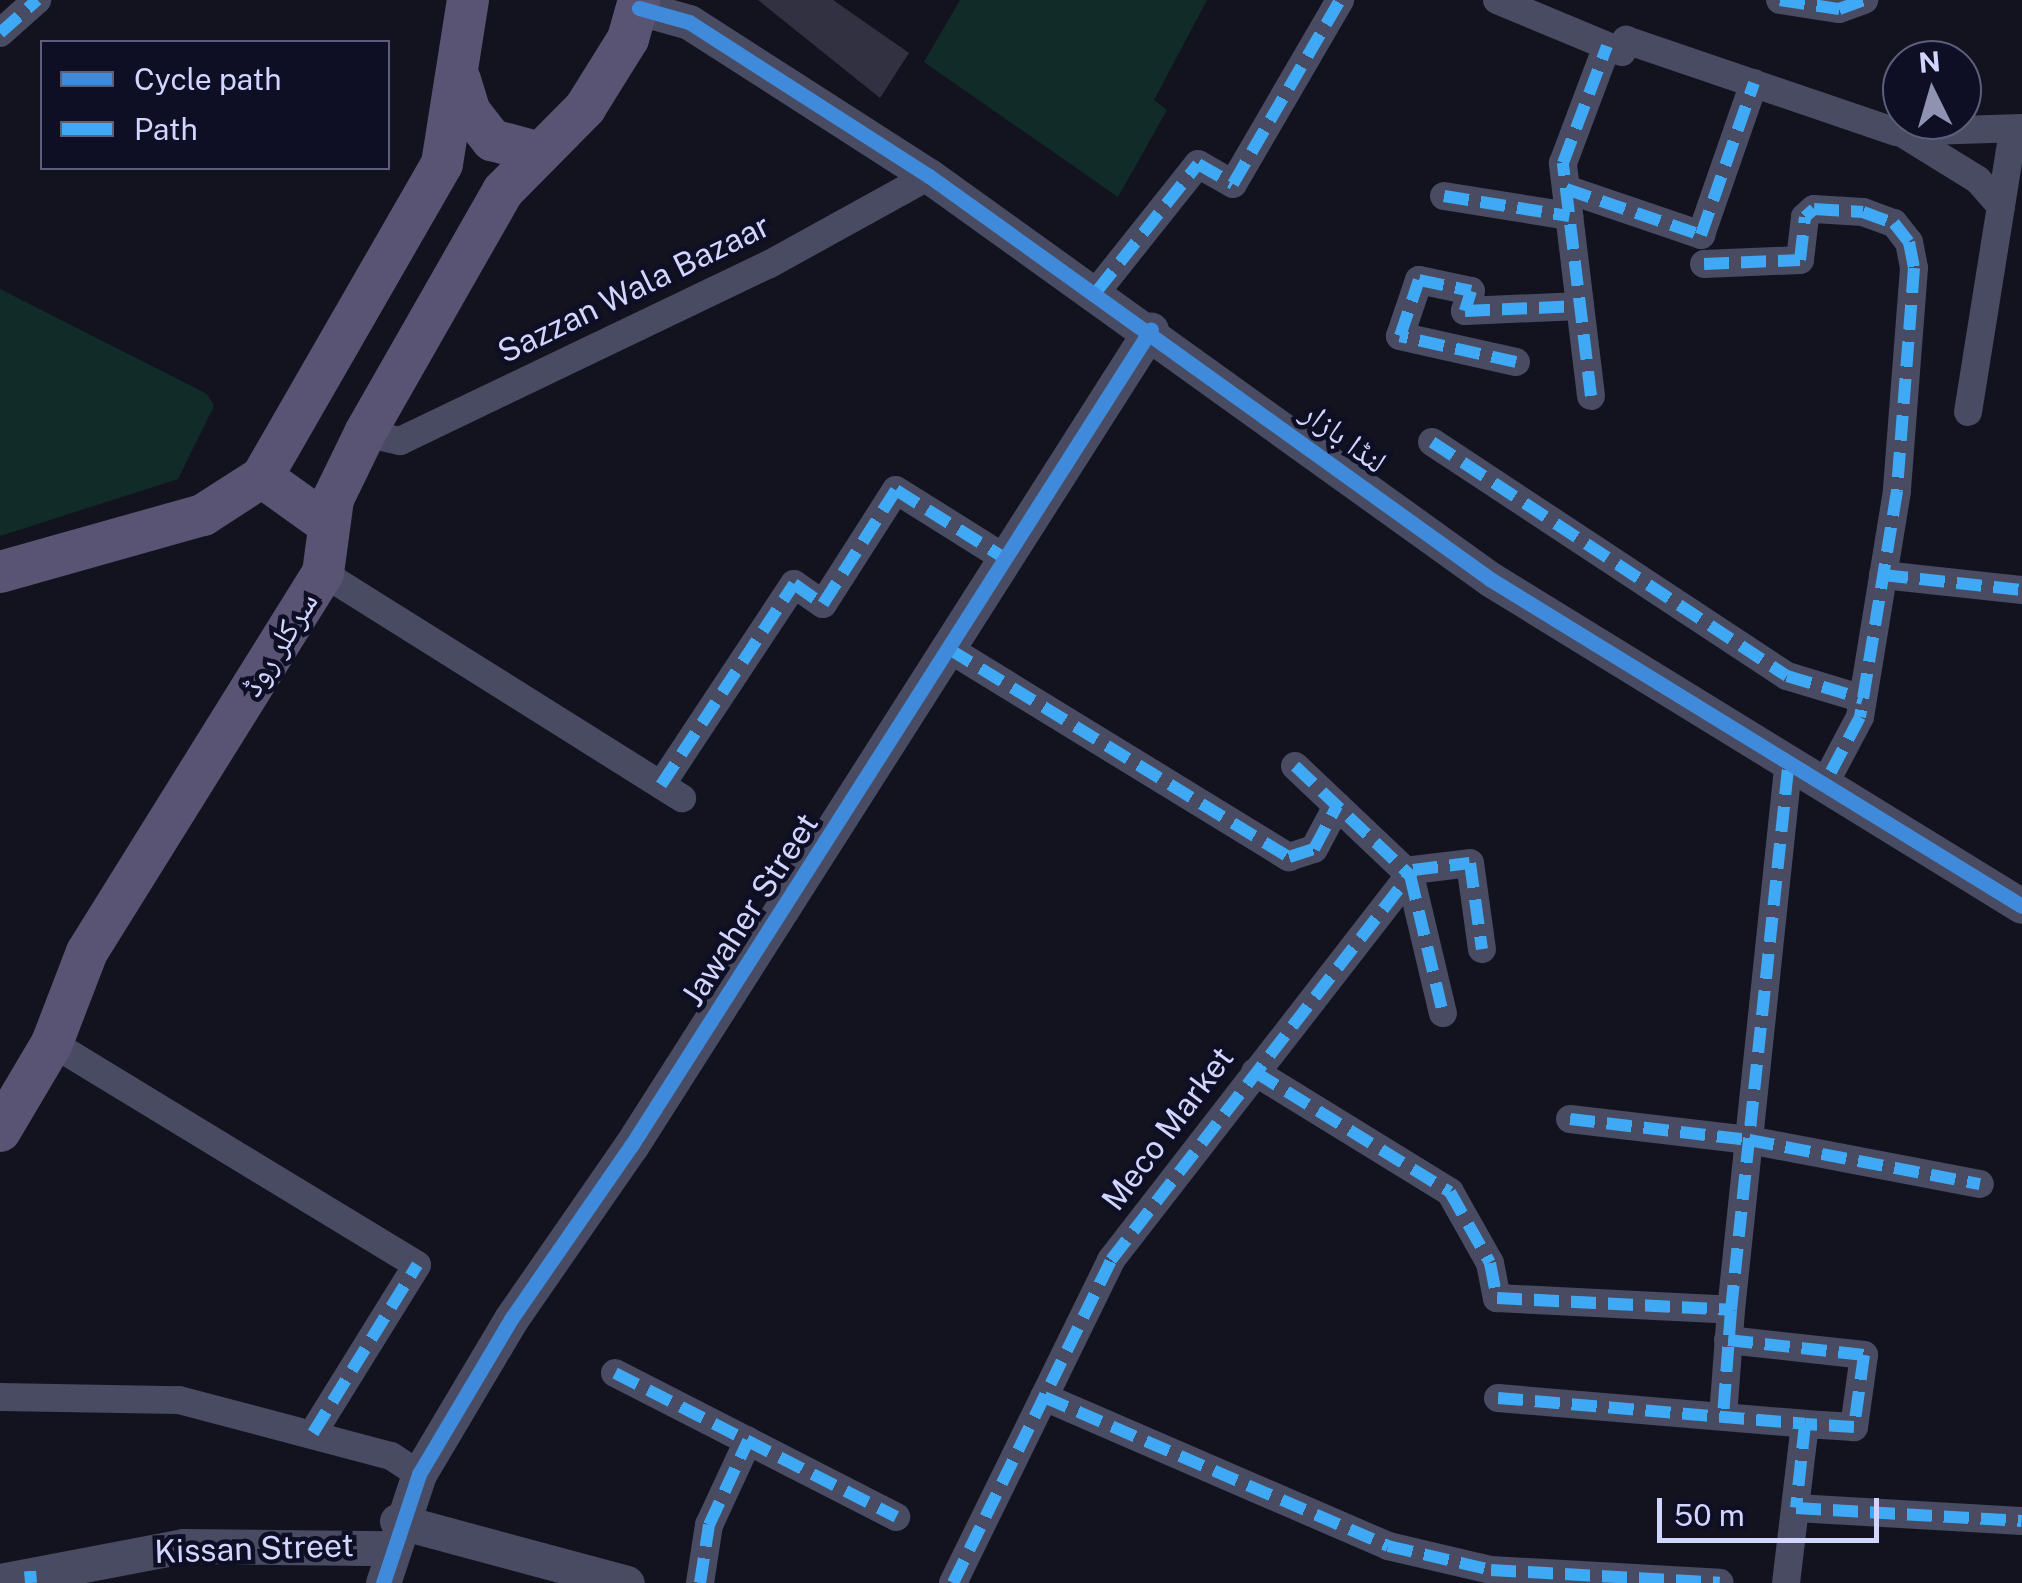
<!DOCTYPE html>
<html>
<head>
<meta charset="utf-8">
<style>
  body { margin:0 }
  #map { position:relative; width:2022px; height:1583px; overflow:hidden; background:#131320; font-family:"Public Sans","Noto Naskh Arabic",sans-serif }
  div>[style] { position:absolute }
  .green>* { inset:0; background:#112c28 }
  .building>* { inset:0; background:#313142 }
  .minor>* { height:28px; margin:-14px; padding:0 14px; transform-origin:14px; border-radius:14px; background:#484b61 }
  .tertiary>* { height:35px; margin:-17.5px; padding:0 17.5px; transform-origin:17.5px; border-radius:17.5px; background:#484b61 }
  .primary>* { height:42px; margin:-21px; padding:0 21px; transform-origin:21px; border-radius:21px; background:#5a5474 }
  .quiet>* { height:12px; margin-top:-6px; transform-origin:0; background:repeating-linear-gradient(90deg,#3fa9f5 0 25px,transparent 0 37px) }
  .cycleway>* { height:15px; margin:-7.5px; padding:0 7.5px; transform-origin:7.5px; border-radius:7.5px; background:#408adc }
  span { translate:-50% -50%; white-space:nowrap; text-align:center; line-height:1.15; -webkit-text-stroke:9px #0e0e25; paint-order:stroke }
  .street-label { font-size:32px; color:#d2d6ff }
  .legend { position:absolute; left:40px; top:40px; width:350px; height:130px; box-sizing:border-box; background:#0e0e25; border:2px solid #5c5e7c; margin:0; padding:12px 18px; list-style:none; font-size:30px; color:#d2d6ff }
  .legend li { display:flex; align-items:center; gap:20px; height:50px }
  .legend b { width:50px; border:2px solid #5c5e7c }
  .north { position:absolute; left:1882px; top:40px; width:100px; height:100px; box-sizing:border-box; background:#0e0e25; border:2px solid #5c5e7c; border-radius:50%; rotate:355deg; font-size:28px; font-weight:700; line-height:40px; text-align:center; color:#d2d6ff }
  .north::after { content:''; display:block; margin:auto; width:35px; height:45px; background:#8f92b1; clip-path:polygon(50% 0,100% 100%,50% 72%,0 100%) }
  .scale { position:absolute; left:1657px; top:1498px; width:222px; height:45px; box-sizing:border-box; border:5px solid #d2d6ff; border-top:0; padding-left:12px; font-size:30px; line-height:35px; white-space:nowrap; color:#d2d6ff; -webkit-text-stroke:8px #0e0e25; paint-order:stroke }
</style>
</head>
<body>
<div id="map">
  <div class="green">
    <div style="clip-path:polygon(960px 0,1207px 0,1154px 100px,1167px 110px,1118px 197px,924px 62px)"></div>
    <div style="clip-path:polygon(0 289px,207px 394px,214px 406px,178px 479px,0 536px)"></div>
  </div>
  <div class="building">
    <div style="clip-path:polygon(758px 0,833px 0,909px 53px,880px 98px)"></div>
  </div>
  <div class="minor">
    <div style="left:1497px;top:0;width:135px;rotate:22.6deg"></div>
    <div style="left:1622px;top:52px;width:13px;rotate:-72deg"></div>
    <div style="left:1626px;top:40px;width:286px;rotate:18.8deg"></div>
    <div style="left:1897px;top:132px;width:125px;rotate:-1.8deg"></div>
    <div style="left:1780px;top:0;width:60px;rotate:8.7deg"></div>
    <div style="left:1839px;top:9px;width:27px;rotate:-20deg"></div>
    <div style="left:0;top:33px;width:50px;rotate:-41.7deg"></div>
    <div style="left:1902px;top:133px;width:89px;rotate:31.7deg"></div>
    <div style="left:1978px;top:180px;width:35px;rotate:49deg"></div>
    <div style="left:1566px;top:189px;width:143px;rotate:18.8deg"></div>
    <div style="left:1701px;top:235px;width:161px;rotate:-70.8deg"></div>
    <div style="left:1444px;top:196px;width:127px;rotate:9.1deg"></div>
    <div style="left:1704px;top:264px;width:96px;rotate:-2.4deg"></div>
    <div style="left:1800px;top:260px;width:43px;rotate:-83.4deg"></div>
    <div style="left:1805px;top:217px;width:12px;rotate:-42deg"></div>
    <div style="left:1814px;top:209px;width:49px;rotate:3.5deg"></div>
    <div style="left:1863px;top:212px;width:33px;rotate:20deg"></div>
    <div style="left:1894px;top:223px;width:24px;rotate:52deg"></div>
    <div style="left:1909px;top:242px;width:26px;rotate:79deg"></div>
    <div style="left:1914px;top:268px;width:224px;rotate:94.4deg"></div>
    <div style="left:1897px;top:491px;width:229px;rotate:99.3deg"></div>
    <div style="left:1860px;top:717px;width:79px;rotate:117.9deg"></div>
    <div style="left:1097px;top:291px;width:162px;rotate:-51.5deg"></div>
    <div style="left:1198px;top:164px;width:40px;rotate:29.7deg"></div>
    <div style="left:1233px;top:184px;width:213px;rotate:-59.8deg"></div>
    <div style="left:1516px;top:362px;width:119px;rotate:-167.4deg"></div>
    <div style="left:1400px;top:336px;width:59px;rotate:-71.3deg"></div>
    <div style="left:1419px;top:280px;width:53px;rotate:11.9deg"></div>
    <div style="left:1471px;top:291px;width:21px;rotate:107deg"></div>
    <div style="left:1465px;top:311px;width:115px;rotate:-2.5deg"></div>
    <div style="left:1591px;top:396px;width:235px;rotate:-96.9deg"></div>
    <div style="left:1563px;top:163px;width:125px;rotate:-69.4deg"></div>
    <div style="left:1968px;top:412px;width:286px;rotate:-80.9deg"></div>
    <div style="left:365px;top:433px;width:36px;rotate:13deg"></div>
    <div style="left:400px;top:441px;width:408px;rotate:-25.6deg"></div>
    <div style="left:768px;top:265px;width:184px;rotate:-28.9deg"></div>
    <div style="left:1432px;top:442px;width:425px;rotate:33.4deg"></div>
    <div style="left:1787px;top:676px;width:79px;rotate:16.8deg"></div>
    <div style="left:323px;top:573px;width:424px;rotate:32.1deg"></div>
    <div style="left:1883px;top:575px;width:140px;rotate:6.2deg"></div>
    <div style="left:949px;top:649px;width:399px;rotate:31.5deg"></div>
    <div style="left:1289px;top:857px;width:26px;rotate:-18deg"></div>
    <div style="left:1314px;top:849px;width:49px;rotate:-61.9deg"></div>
    <div style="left:1295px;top:766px;width:158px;rotate:43.5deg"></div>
    <div style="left:1410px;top:875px;width:142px;rotate:76.6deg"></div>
    <div style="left:661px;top:785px;width:241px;rotate:-56.5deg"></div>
    <div style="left:794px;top:584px;width:35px;rotate:35deg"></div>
    <div style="left:823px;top:604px;width:135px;rotate:-57.4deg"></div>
    <div style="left:896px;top:490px;width:130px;rotate:32.1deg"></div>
    <div style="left:52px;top:1043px;width:427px;rotate:31.3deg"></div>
    <div style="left:417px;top:1265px;width:198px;rotate:121.8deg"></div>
    <div style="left:1255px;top:1072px;width:229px;rotate:31.6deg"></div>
    <div style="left:1450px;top:1192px;width:81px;rotate:60.6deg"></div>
    <div style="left:1490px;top:1263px;width:36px;rotate:79deg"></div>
    <div style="left:1497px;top:1298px;width:234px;rotate:2.9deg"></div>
    <div style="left:1731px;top:1310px;width:107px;rotate:94.3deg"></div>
    <div style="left:1570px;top:1119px;width:180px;rotate:6.7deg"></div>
    <div style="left:1749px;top:1140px;width:235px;rotate:10.8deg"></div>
    <div style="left:1731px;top:1310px;width:544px;rotate:-83.99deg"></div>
    <div style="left:1728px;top:1340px;width:137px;rotate:6.3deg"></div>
    <div style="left:1864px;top:1355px;width:73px;rotate:97.9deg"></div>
    <div style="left:1854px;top:1427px;width:49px;rotate:-176.5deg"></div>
    <div style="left:1805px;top:1424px;width:160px;rotate:96.8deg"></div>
    <div style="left:615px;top:1373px;width:316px;rotate:27.1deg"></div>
    <div style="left:0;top:1397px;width:179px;rotate:1deg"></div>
    <div style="left:179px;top:1400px;width:219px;rotate:14.8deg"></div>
    <div style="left:391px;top:1456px;width:33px;rotate:33deg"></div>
    <div style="left:1044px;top:1397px;width:375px;rotate:23.4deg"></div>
    <div style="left:1388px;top:1546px;width:106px;rotate:13.1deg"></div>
    <div style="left:1491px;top:1570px;width:229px;rotate:3.2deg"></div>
    <div style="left:1498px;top:1398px;width:308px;rotate:4.8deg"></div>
    <div style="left:1796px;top:1508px;width:226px;rotate:3.3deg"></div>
    <div style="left:700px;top:1583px;width:59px;rotate:-81.2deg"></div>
    <div style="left:709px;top:1525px;width:93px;rotate:-65.1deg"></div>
    <div style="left:953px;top:1583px;width:360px;rotate:-63.9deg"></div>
    <div style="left:1111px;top:1260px;width:493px;rotate:-52.2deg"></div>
    <div style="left:1413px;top:870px;width:57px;rotate:-7deg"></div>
    <div style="left:1470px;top:863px;width:87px;rotate:82.1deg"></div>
  </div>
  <div class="tertiary">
    <div style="left:639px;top:8px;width:52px;rotate:15.6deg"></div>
    <div style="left:689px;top:22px;width:285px;rotate:32.7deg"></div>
    <div style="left:929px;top:176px;width:691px;rotate:35.69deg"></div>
    <div style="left:1490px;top:579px;width:624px;rotate:31.58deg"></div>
    <div style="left:397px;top:1521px;width:238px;rotate:15.1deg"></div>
    <div style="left:0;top:1581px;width:186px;rotate:-10.8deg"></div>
    <div style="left:183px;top:1546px;width:208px;rotate:0.6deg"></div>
    <div style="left:383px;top:1583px;width:115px;rotate:-71.7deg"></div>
    <div style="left:419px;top:1474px;width:180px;rotate:-59.3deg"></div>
    <div style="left:511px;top:1319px;width:211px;rotate:-55.3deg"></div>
    <div style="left:631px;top:1146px;width:968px;rotate:-57.52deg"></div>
  </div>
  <div class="primary">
    <div style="left:460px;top:80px;width:34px;rotate:73deg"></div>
    <div style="left:470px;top:112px;width:36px;rotate:52deg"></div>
    <div style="left:492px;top:140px;width:50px;rotate:15.2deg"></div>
    <div style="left:262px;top:477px;width:81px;rotate:35.5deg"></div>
    <div style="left:0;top:572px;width:211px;rotate:-15.7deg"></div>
    <div style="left:203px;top:515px;width:70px;rotate:-32.8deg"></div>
    <div style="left:262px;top:477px;width:361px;rotate:-60.1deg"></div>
    <div style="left:442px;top:164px;width:166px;rotate:-81deg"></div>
    <div style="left:0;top:1131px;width:102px;rotate:-59.4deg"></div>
    <div style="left:52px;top:1043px;width:97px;rotate:-69deg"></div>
    <div style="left:87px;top:952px;width:446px;rotate:-58.1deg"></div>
    <div style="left:323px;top:573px;width:75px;rotate:-82.3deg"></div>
    <div style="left:333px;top:499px;width:73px;rotate:-64.1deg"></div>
    <div style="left:365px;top:433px;width:279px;rotate:-60.3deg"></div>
    <div style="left:503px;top:191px;width:117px;rotate:-45.3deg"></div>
    <div style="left:585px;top:108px;width:81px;rotate:-58.1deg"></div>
    <div style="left:628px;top:39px;width:41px;rotate:-74.2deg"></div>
  </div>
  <div class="quiet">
    <div style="left:1780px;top:0;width:60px;rotate:8.7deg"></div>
    <div style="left:1839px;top:9px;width:27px;rotate:-20deg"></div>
    <div style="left:0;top:33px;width:50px;rotate:-41.7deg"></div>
    <div style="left:1566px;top:189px;width:143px;rotate:18.8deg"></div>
    <div style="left:1701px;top:235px;width:161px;rotate:-70.8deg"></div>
    <div style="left:1444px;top:196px;width:127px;rotate:9.1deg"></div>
    <div style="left:1704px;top:264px;width:96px;rotate:-2.4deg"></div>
    <div style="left:1800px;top:260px;width:43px;rotate:-83.4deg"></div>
    <div style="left:1805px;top:217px;width:12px;rotate:-42deg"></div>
    <div style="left:1814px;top:209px;width:49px;rotate:3.5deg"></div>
    <div style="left:1863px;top:212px;width:33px;rotate:20deg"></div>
    <div style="left:1894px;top:223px;width:24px;rotate:52deg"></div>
    <div style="left:1909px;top:242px;width:26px;rotate:79deg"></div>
    <div style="left:1914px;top:268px;width:224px;rotate:94.4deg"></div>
    <div style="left:1897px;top:491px;width:229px;rotate:99.3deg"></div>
    <div style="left:1860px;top:717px;width:79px;rotate:117.9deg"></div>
    <div style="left:1097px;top:291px;width:162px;rotate:-51.5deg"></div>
    <div style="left:1198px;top:164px;width:40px;rotate:29.7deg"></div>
    <div style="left:1233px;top:184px;width:213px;rotate:-59.8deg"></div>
    <div style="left:1516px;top:362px;width:119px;rotate:-167.4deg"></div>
    <div style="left:1400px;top:336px;width:59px;rotate:-71.3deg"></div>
    <div style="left:1419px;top:280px;width:53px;rotate:11.9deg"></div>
    <div style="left:1471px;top:291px;width:21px;rotate:107deg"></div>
    <div style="left:1465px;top:311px;width:115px;rotate:-2.5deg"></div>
    <div style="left:1591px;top:396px;width:235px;rotate:-96.9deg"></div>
    <div style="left:1563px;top:163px;width:125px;rotate:-69.4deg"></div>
    <div style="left:1432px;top:442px;width:425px;rotate:33.4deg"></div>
    <div style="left:1787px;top:676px;width:79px;rotate:16.8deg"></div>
    <div style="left:1883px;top:575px;width:140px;rotate:6.2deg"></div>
    <div style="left:949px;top:649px;width:399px;rotate:31.5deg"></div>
    <div style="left:1289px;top:857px;width:26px;rotate:-18deg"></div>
    <div style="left:1314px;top:849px;width:49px;rotate:-61.9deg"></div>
    <div style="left:1295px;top:766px;width:158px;rotate:43.5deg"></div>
    <div style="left:1410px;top:875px;width:142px;rotate:76.6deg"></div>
    <div style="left:661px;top:785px;width:241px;rotate:-56.5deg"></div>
    <div style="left:794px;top:584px;width:35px;rotate:35deg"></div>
    <div style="left:823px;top:604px;width:135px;rotate:-57.4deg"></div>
    <div style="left:896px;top:490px;width:130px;rotate:32.1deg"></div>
    <div style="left:1255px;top:1072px;width:229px;rotate:31.6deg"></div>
    <div style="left:1450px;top:1192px;width:81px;rotate:60.6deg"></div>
    <div style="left:1490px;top:1263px;width:36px;rotate:79deg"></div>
    <div style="left:1497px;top:1298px;width:234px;rotate:2.9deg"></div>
    <div style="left:1731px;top:1310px;width:107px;rotate:94.3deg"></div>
    <div style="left:1570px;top:1119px;width:180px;rotate:6.7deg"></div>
    <div style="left:1749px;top:1140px;width:235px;rotate:10.8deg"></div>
    <div style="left:1731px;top:1310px;width:544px;rotate:-83.99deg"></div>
    <div style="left:1728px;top:1340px;width:137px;rotate:6.3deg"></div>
    <div style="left:1864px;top:1355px;width:73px;rotate:97.9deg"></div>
    <div style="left:1854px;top:1427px;width:49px;rotate:-176.5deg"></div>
    <div style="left:1805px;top:1424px;width:84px;rotate:96.1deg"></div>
    <div style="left:1796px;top:1508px;width:226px;rotate:3.3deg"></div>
    <div style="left:615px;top:1373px;width:316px;rotate:27.1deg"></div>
    <div style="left:1044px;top:1397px;width:375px;rotate:23.4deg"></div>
    <div style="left:1388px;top:1546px;width:106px;rotate:13.1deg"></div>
    <div style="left:1491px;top:1570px;width:229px;rotate:3.2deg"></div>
    <div style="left:1498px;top:1398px;width:308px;rotate:4.8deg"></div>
    <div style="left:313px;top:1433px;width:198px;rotate:-58.2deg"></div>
    <div style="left:30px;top:1571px;width:12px;rotate:85deg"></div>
    <div style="left:700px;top:1583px;width:59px;rotate:-81.2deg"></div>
    <div style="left:709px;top:1525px;width:93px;rotate:-65.1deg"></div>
    <div style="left:953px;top:1583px;width:360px;rotate:-63.9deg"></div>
    <div style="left:1111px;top:1260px;width:493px;rotate:-52.2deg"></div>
    <div style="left:1413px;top:870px;width:57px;rotate:-7deg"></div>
    <div style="left:1470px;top:863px;width:87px;rotate:82.1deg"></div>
  </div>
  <div class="cycleway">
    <div style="left:639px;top:8px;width:52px;rotate:15.6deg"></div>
    <div style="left:689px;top:22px;width:285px;rotate:32.7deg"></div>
    <div style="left:929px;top:176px;width:691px;rotate:35.69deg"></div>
    <div style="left:1490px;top:579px;width:624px;rotate:31.58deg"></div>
    <div style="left:383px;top:1583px;width:115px;rotate:-71.7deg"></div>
    <div style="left:419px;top:1474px;width:180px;rotate:-59.3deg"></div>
    <div style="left:511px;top:1319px;width:211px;rotate:-55.3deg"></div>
    <div style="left:631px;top:1146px;width:968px;rotate:-57.52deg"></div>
  </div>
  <div class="street-label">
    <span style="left:634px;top:289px;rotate:-26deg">Sazzan Wala Bazaar</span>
    <span style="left:1344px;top:437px;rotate:37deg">لنڈا بازار</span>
    <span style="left:279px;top:644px;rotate:-58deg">سرکلر روڈ</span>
    <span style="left:750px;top:910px;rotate:-57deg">Jawaher Street</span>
    <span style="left:1168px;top:1129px;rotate:-53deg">Meco Market</span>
    <span style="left:254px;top:1549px;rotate:-2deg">Kissan Street</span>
  </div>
  <ul class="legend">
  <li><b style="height:12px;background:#408adc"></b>Cycle path</li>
  <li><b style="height:12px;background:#3fa9f5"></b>Path</li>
  </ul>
  <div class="north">N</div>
  <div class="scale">50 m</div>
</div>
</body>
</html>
